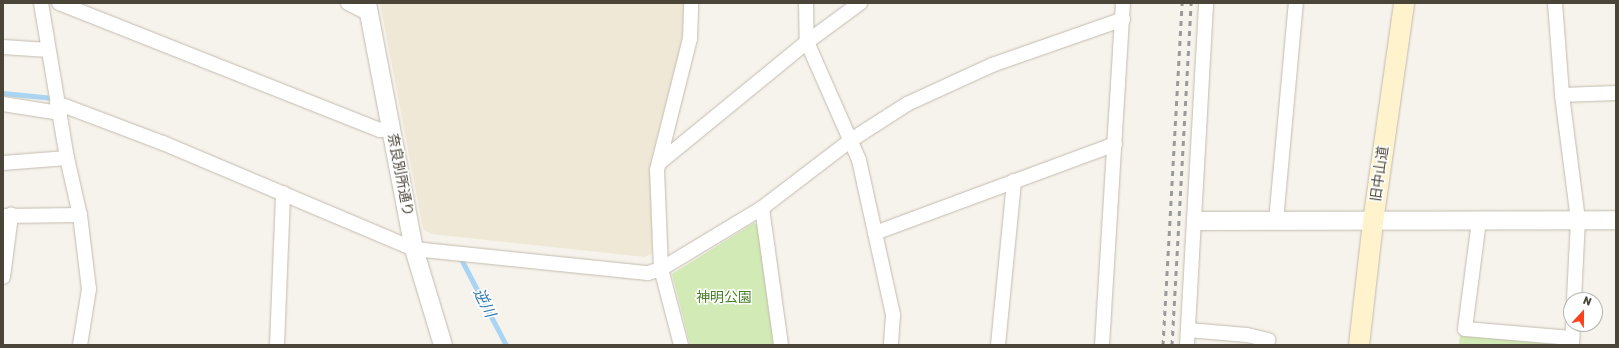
<!DOCTYPE html>
<html>
<head>
<meta charset="utf-8">
<style>
  body { margin:0 }
  #map { position:relative; width:1619px; height:348px; overflow:hidden; background:#f6f3ec; font-family:Rubik,"Noto Sans JP",sans-serif }
  div>[style] { position:absolute }
  .education>* { inset:0; background:#efe8d6 }
  .green>* { inset:0; background:#d2eab5 }
  .stream>* { height:5px; margin:-2.5px; padding:0 2.5px; transform-origin:2.5px; border-radius:2.5px; background:#a9d4f2 }
  .roads { filter:drop-shadow(0 0 1px #c2bbae) drop-shadow(0 0 1px #c2bbae) }
  .minor>* { height:14px; margin:-7px; padding:0 7px; transform-origin:7px; border-radius:7px; background:#fff }
  .tertiary>* { height:18px; margin:-9px; padding:0 9px; transform-origin:9px; border-radius:9px; background:#fff }
  .secondary>* { height:20px; margin:-10px; padding:0 10px; transform-origin:10px; border-radius:10px; background:#fff3cd }
  .rail>* { height:3px; margin-top:-1.5px; transform-origin:0; background:repeating-linear-gradient(90deg,#9a9a9a 0 5px,transparent 0 10px) }
  span { translate:-50% -50%; white-space:nowrap; text-align:center; line-height:1.15; -webkit-text-stroke:3px #fff; paint-order:stroke }
  .street-label { font-size:14px; color:#4b4439 }
  .park-label { font-size:14px; color:#4a7f2a }
  .water-label { font-size:15px; color:#2e7ab2; font-style:italic }
  .frame { position:absolute; inset:0; border:4px solid #4b4439; pointer-events:none }
  .north { position:absolute; left:1563px; top:292px; width:40px; height:40px; box-sizing:border-box; background:#fff; border:1px solid #b7b4b0; border-radius:50%; rotate:22deg; font-size:11px; font-weight:700; line-height:16px; text-align:center; color:#4b4439 }
  .north::after { content:''; display:block; margin:auto; width:14px; height:18px; background:#fc3f1d; clip-path:polygon(50% 0,100% 100%,50% 72%,0 100%) }
</style>
</head>
<body>
<div id="map">
  <div class="education">
    <div style="clip-path:polygon(380px 3px,684px 3px,682px 40px,651px 161px,652px 253px,645px 257px,431px 234px,423px 229px)"></div>
  </div>
  <div class="green">
    <div style="clip-path:polygon(754px 223px,759px 226px,776px 345px,690px 345px,672px 274px)"></div>
    <div style="clip-path:polygon(1460px 334px,1560px 345px,1459px 345px)"></div>
  </div>
  <div class="stream">
    <div style="left:3px;top:93px;width:50px;rotate:5.7deg"></div>
    <div style="left:462px;top:261px;width:95px;rotate:62.4deg"></div>
  </div>
  <div class="roads">
    <div class="minor">
      <div style="left:41px;top:3px;width:157px;rotate:80.5deg"></div>
      <div style="left:67px;top:158px;width:58px;rotate:77.2deg"></div>
      <div style="left:80px;top:215px;width:75px;rotate:83.1deg"></div>
      <div style="left:89px;top:289px;width:57px;rotate:99.1deg"></div>
      <div style="left:59px;top:3px;width:345px;rotate:21.6deg"></div>
      <div style="left:380px;top:130px;width:12px;rotate:-5deg"></div>
      <div style="left:348px;top:3px;width:22px;rotate:27deg"></div>
      <div style="left:806px;top:3px;width:39px;rotate:89deg"></div>
      <div style="left:807px;top:42px;width:129px;rotate:66.2deg"></div>
      <div style="left:859px;top:160px;width:159px;rotate:77.6deg"></div>
      <div style="left:893px;top:315px;width:30px;rotate:94deg"></div>
      <div style="left:1555px;top:3px;width:92px;rotate:85.6deg"></div>
      <div style="left:1562px;top:95px;width:126px;rotate:82.7deg"></div>
      <div style="left:1578px;top:220px;width:80px;rotate:92.9deg"></div>
      <div style="left:3px;top:47px;width:45px;rotate:3.8deg"></div>
      <div style="left:1562px;top:95px;width:54px;rotate:-2.1deg"></div>
      <div style="left:57px;top:103px;width:113px;rotate:20.7deg"></div>
      <div style="left:163px;top:143px;width:272px;rotate:22.9deg"></div>
      <div style="left:414px;top:249px;width:235px;rotate:5.9deg"></div>
      <div style="left:648px;top:273px;width:14px;rotate:-17deg"></div>
      <div style="left:661px;top:269px;width:118px;rotate:-31.1deg"></div>
      <div style="left:762px;top:208px;width:112px;rotate:-37.4deg"></div>
      <div style="left:851px;top:140px;width:67px;rotate:-32.7deg"></div>
      <div style="left:907px;top:104px;width:94px;rotate:-24.6deg"></div>
      <div style="left:992px;top:65px;width:139px;rotate:-19.3deg"></div>
      <div style="left:3px;top:104px;width:58px;rotate:9deg"></div>
      <div style="left:3px;top:163px;width:64px;rotate:-4.5deg"></div>
      <div style="left:659px;top:163px;width:191px;rotate:-39.3deg"></div>
      <div style="left:807px;top:42px;width:66px;rotate:-36.3deg"></div>
      <div style="left:762px;top:208px;width:138px;rotate:82.1deg"></div>
      <div style="left:3px;top:216px;width:77px;rotate:-0.7deg"></div>
      <div style="left:1276px;top:221px;width:219px;rotate:-84.8deg"></div>
      <div style="left:1479px;top:221px;width:109px;rotate:97.4deg"></div>
      <div style="left:1465px;top:329px;width:107px;rotate:4.8deg"></div>
      <div style="left:875px;top:233px;width:256px;rotate:-20.3deg"></div>
      <div style="left:3px;top:277px;width:63px;rotate:-82.6deg"></div>
      <div style="left:1188px;top:330px;width:59px;rotate:4.8deg"></div>
      <div style="left:1247px;top:335px;width:22px;rotate:13deg"></div>
      <div style="left:277px;top:345px;width:152px;rotate:-87.7deg"></div>
      <div style="left:681px;top:345px;width:79px;rotate:-104.7deg"></div>
      <div style="left:661px;top:269px;width:99px;rotate:-92.3deg"></div>
      <div style="left:657px;top:170px;width:135px;rotate:-75.9deg"></div>
      <div style="left:690px;top:39px;width:36px;rotate:-88deg"></div>
      <div style="left:998px;top:345px;width:165px;rotate:-84.4deg"></div>
      <div style="left:1102px;top:345px;width:343px;rotate:-86.5deg"></div>
      <div style="left:1187px;top:345px;width:343px;rotate:-86.8deg"></div>
      <div style="left:1572px;top:345px;width:21px;rotate:-87deg"></div>
    </div>
    <div class="tertiary">
      <div style="left:367px;top:3px;width:250px;rotate:79.2deg"></div>
      <div style="left:414px;top:249px;width:100px;rotate:73.2deg"></div>
      <div style="left:1196px;top:221px;width:420px;rotate:-0.1deg"></div>
    </div>
    <div class="secondary">
      <div style="left:1359px;top:345px;width:124px;rotate:-83.5deg"></div>
      <div style="left:1373px;top:222px;width:221px;rotate:-81.9deg"></div>
    </div>
  </div>
  <div class="rail">
    <div style="left:1163px;top:345px;width:343px;rotate:-86.8deg"></div>
    <div style="left:1172px;top:345px;width:343px;rotate:-86.8deg"></div>
  </div>
  <div class="street-label">
    <span style="left:1380px;top:174px;rotate:-82deg">旧中山道</span>
    <span style="left:400px;top:175px;rotate:79deg">奈良別所通り</span>
  </div>
  <div class="park-label">
    <span style="left:724px;top:298px">神明公園</span>
  </div>
  <div class="water-label">
    <span style="left:484px;top:303px;rotate:63deg">逆川</span>
  </div>
  <div class="frame"></div>
  <div class="north">N</div>
</div>
</body>
</html>
